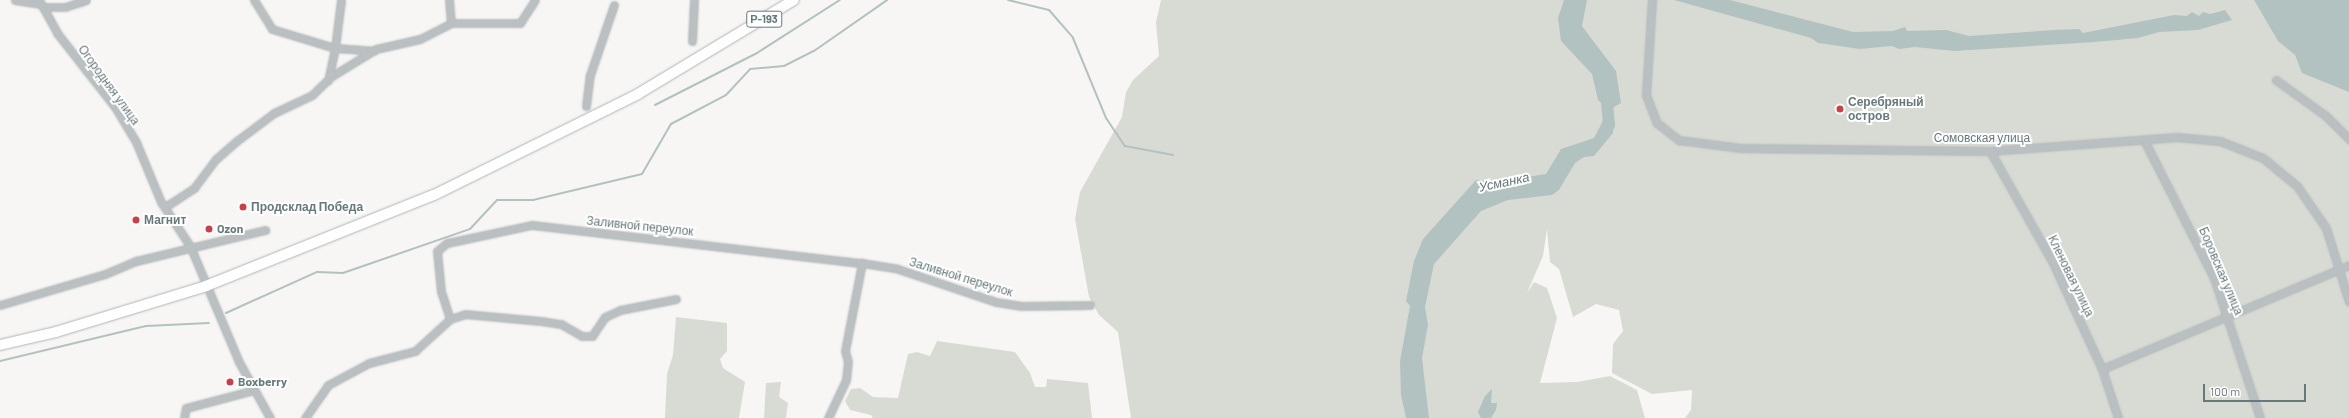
<!DOCTYPE html>
<html>
<head>
<meta charset="utf-8">
<style>
  body { margin:0 }
  #map { position:relative; width:2349px; height:418px; overflow:hidden; background:#f7f6f4; font-family:Barlow,sans-serif }
  div>[style] { position:absolute }
  .green>* { inset:0; background:#d8dbd4 }
  .water>* { inset:0; background:#b2c2c1 }
  .stream>* { height:2px; margin:-1px; padding:0 1px; transform-origin:1px; border-radius:1px; background:#b2c2c1 }
  .river>* { height:12px; margin:-6px; padding:0 6px; transform-origin:6px; border-radius:6px; background:#b2c2c1 }
  .roads { filter:drop-shadow(0 0 1px #b0b5b6) drop-shadow(0 0 1px #b0b5b6) }
  .minor>* { height:7px; margin:-3.5px; padding:0 3.5px; transform-origin:3.5px; border-radius:3.5px; background:#bac0c1 }
  .highway>* { height:10px; margin:-5px; padding:0 5px; transform-origin:5px; border-radius:5px; background:#fff }
  .dots>* { width:11px; height:11px; translate:-50% -50%; box-sizing:border-box; border:2px solid #fff; border-radius:50% }
  span { translate:-50% -50%; white-space:nowrap; text-align:center; line-height:1.15; -webkit-text-stroke:4px #fff; paint-order:stroke }
  .shield-label span { padding:1px 3px; background:#fff; border:1px solid; border-radius:3px; -webkit-text-stroke-width:0 }
  .shield-label { font-size:11px; color:#66797b; font-weight:700 }
  .street-label { font-size:12px; color:#66797b }
  .poi-label { font-size:12px; color:#66797b; font-weight:700 }
  .left { translate:0 -50%; text-align:left }
  .water-label { font-size:13px; color:#607676; font-style:italic }
  .scale { position:absolute; left:2203px; top:384px; width:103px; height:18px; box-sizing:border-box; border:2px solid #66797b; border-top:0; padding-left:5px; font-size:12px; line-height:14px; white-space:nowrap; color:#66797b; -webkit-text-stroke:3px #fff; paint-order:stroke }
</style>
</head>
<body>
<div id="map">
  <div class="green">
    <div style="clip-path:polygon(1161px 0,2349px 0,2349px 418px,1685px 418px,1691px 410px,1692px 390px,1652px 394px,1612px 373px,1613px 344px,1623px 331px,1619px 310px,1596px 304px,1573px 317px,1559px 269px,1550px 262px,1547px 229px,1543px 256px,1527px 293px,1534px 282px,1547px 288px,1557px 318px,1540px 383px,1577px 382px,1610px 376px,1637px 390px,1645px 418px,1131px 418px,1118px 332px,1099px 315px,1089px 297px,1075px 219px,1080px 192px,1122px 117px,1126px 92px,1133px 80px,1159px 56px,1156px 22px)"></div>
    <div style="clip-path:polygon(676px 317px,727px 323px,727px 351px,720px 359px,723px 368px,745px 382px,739px 418px,665px 418px,667px 374px,673px 355px)"></div>
    <div style="clip-path:polygon(937px 341px,1015px 352px,1030px 373px,1035px 387px,1046px 387px,1047px 379px,1088px 383px,1092px 418px,873px 418px,871px 415px,850px 410px,845px 401px,851px 389px,860px 388px,873px 397px,898px 398px,908px 354px,917px 352px,930px 356px)"></div>
    <div style="clip-path:polygon(781px 382px,779px 397px,788px 403px,786px 418px,764px 418px,766px 383px)"></div>
  </div>
  <div class="water">
    <div style="clip-path:polygon(1564px 0,1587px 0,1582px 26px,1616px 71px,1621px 103px,1609px 110px,1598px 100px,1592px 74px,1561px 41px,1558px 18px)"></div>
    <div style="clip-path:polygon(1674px 0,1730px 0,1853px 32px,1893px 31px,1905px 27px,1907px 31px,1946px 30px,1969px 36px,2054px 30px,2079px 29px,2083px 33px,2174px 15px,2187px 16px,2192px 12px,2199px 16px,2203px 12px,2210px 14px,2225px 10px,2232px 20px,2198px 30px,2159px 32px,2138px 38px,2095px 42px,1954px 51px,1915px 47px,1899px 49px,1892px 46px,1860px 49px,1818px 43px,1811px 38px)"></div>
    <div style="clip-path:polygon(2254px 0,2349px 0,2349px 92px,2302px 73px,2295px 55px,2278px 41px)"></div>
    <div style="clip-path:polygon(1606px 115px,1613px 119px,1613px 133px,1594px 156px,1584px 157px,1575px 163px,1559px 190px,1552px 195px,1508px 200px,1481px 211px,1434px 264px,1425px 307px,1428px 325px,1422px 358px,1429px 418px,1406px 418px,1401px 395px,1400px 361px,1410px 306px,1406px 301px,1414px 261px,1423px 239px,1476px 180px,1496px 182px,1546px 174px,1561px 149px,1594px 138px)"></div>
    <div style="clip-path:polygon(1492px 389px,1491px 403px,1497px 403px,1496px 410px,1491px 418px,1481px 418px,1478px 412px,1485px 396px)"></div>
  </div>
  <div class="stream">
    <div style="left:1008px;top:0;width:42px;rotate:13.7deg"></div>
    <div style="left:1049px;top:10px;width:37px;rotate:49deg"></div>
    <div style="left:1073px;top:38px;width:87px;rotate:67.6deg"></div>
    <div style="left:1106px;top:118px;width:34px;rotate:56deg"></div>
    <div style="left:1125px;top:146px;width:49px;rotate:10.6deg"></div>
    <div style="left:655px;top:105px;width:114px;rotate:-27deg"></div>
    <div style="left:757px;top:53px;width:98px;rotate:-32.6deg"></div>
    <div style="left:226px;top:313px;width:100px;rotate:-24.3deg"></div>
    <div style="left:317px;top:272px;width:26px;rotate:2deg"></div>
    <div style="left:343px;top:273px;width:134px;rotate:-19.1deg"></div>
    <div style="left:470px;top:229px;width:40px;rotate:-47deg"></div>
    <div style="left:497px;top:200px;width:36px"></div>
    <div style="left:533px;top:200px;width:112px;rotate:-13.4deg"></div>
    <div style="left:642px;top:174px;width:58px;rotate:-59.9deg"></div>
    <div style="left:671px;top:124px;width:62px;rotate:-27.8deg"></div>
    <div style="left:726px;top:95px;width:35px;rotate:-47deg"></div>
    <div style="left:750px;top:69px;width:34px;rotate:-5deg"></div>
    <div style="left:784px;top:66px;width:34px;rotate:-27deg"></div>
    <div style="left:814px;top:51px;width:89px;rotate:-34.9deg"></div>
    <div style="left:0;top:361px;width:150px;rotate:-13.5deg"></div>
    <div style="left:146px;top:326px;width:63px;rotate:-2.7deg"></div>
  </div>
  <div class="river">
    <div style="left:1606px;top:130px;width:6px;rotate:-59deg"></div>
    <div style="left:1609px;top:125px;width:32px;rotate:-95deg"></div>
  </div>
  <div class="roads">
    <div class="minor">
      <div style="left:15px;top:0;width:26px;rotate:9deg"></div>
      <div style="left:39px;top:0;width:38px;rotate:61deg"></div>
      <div style="left:57px;top:33px;width:94px;rotate:51.9deg"></div>
      <div style="left:115px;top:107px;width:41px;rotate:59deg"></div>
      <div style="left:136px;top:142px;width:65px;rotate:67.4deg"></div>
      <div style="left:161px;top:202px;width:53px;rotate:56.6deg"></div>
      <div style="left:190px;top:246px;width:126px;rotate:67.1deg"></div>
      <div style="left:239px;top:362px;width:64px;rotate:61deg"></div>
      <div style="left:254px;top:0;width:34px;rotate:58deg"></div>
      <div style="left:272px;top:29px;width:66px;rotate:16.8deg"></div>
      <div style="left:335px;top:48px;width:33px;rotate:102deg"></div>
      <div style="left:341px;top:0;width:48px;rotate:97.1deg"></div>
      <div style="left:335px;top:48px;width:39px;rotate:4deg"></div>
      <div style="left:449px;top:0;width:23px;rotate:85deg"></div>
      <div style="left:1652px;top:0;width:95px;rotate:93.6deg"></div>
      <div style="left:1646px;top:95px;width:30px;rotate:69deg"></div>
      <div style="left:1657px;top:123px;width:28px;rotate:38deg"></div>
      <div style="left:1679px;top:140px;width:63px;rotate:7.4deg"></div>
      <div style="left:1741px;top:148px;width:249px;rotate:0.7deg"></div>
      <div style="left:1990px;top:151px;width:188px;rotate:-4.3deg"></div>
      <div style="left:2177px;top:137px;width:43px;rotate:5.3deg"></div>
      <div style="left:2220px;top:141px;width:46px;rotate:21.6deg"></div>
      <div style="left:2263px;top:158px;width:44px;rotate:39.5deg"></div>
      <div style="left:2297px;top:186px;width:51px;rotate:55.4deg"></div>
      <div style="left:2326px;top:228px;width:77px;rotate:72.7deg"></div>
      <div style="left:43px;top:7px;width:22px"></div>
      <div style="left:65px;top:7px;width:22px;rotate:-18deg"></div>
      <div style="left:692px;top:41px;width:41px;rotate:-87.2deg"></div>
      <div style="left:2276px;top:80px;width:62px;rotate:35.8deg"></div>
      <div style="left:2326px;top:116px;width:33px;rotate:45deg"></div>
      <div style="left:586px;top:106px;width:31px;rotate:-83deg"></div>
      <div style="left:590px;top:75px;width:74px;rotate:-71.1deg"></div>
      <div style="left:2144px;top:140px;width:155px;rotate:63.1deg"></div>
      <div style="left:2214px;top:278px;width:147px;rotate:71.8deg"></div>
      <div style="left:1990px;top:151px;width:129px;rotate:60.6deg"></div>
      <div style="left:2053px;top:263px;width:117px;rotate:65.2deg"></div>
      <div style="left:2102px;top:369px;width:52px;rotate:71.9deg"></div>
      <div style="left:165px;top:207px;width:35px;rotate:-33deg"></div>
      <div style="left:194px;top:188px;width:36px;rotate:-53deg"></div>
      <div style="left:216px;top:159px;width:29px;rotate:-41deg"></div>
      <div style="left:238px;top:140px;width:45px;rotate:-36.9deg"></div>
      <div style="left:274px;top:113px;width:42px;rotate:-25.3deg"></div>
      <div style="left:312px;top:95px;width:28px;rotate:-44deg"></div>
      <div style="left:332px;top:76px;width:52px;rotate:-31.5deg"></div>
      <div style="left:376px;top:49px;width:45px;rotate:-12.8deg"></div>
      <div style="left:420px;top:39px;width:35px;rotate:-27deg"></div>
      <div style="left:451px;top:23px;width:69px"></div>
      <div style="left:520px;top:23px;width:27px;rotate:-57deg"></div>
      <div style="left:0;top:305px;width:109px;rotate:-16.4deg"></div>
      <div style="left:105px;top:274px;width:34px;rotate:-23deg"></div>
      <div style="left:136px;top:261px;width:133px;rotate:-13.5deg"></div>
      <div style="left:450px;top:319px;width:16px;rotate:-18deg"></div>
      <div style="left:465px;top:314px;width:76px;rotate:5.3deg"></div>
      <div style="left:541px;top:321px;width:20px;rotate:9deg"></div>
      <div style="left:561px;top:324px;width:24px;rotate:30deg"></div>
      <div style="left:582px;top:336px;width:10px"></div>
      <div style="left:592px;top:336px;width:23px;rotate:-56deg"></div>
      <div style="left:605px;top:317px;width:17px;rotate:-25deg"></div>
      <div style="left:620px;top:310px;width:57px;rotate:-11.1deg"></div>
      <div style="left:2102px;top:369px;width:268px;rotate:-22.8deg"></div>
      <div style="left:184px;top:418px;width:10px;rotate:-79deg"></div>
      <div style="left:186px;top:408px;width:70px;rotate:-14.8deg"></div>
      <div style="left:305px;top:418px;width:40px;rotate:-55.1deg"></div>
      <div style="left:328px;top:385px;width:47px;rotate:-28.2deg"></div>
      <div style="left:369px;top:363px;width:48px;rotate:-14.6deg"></div>
      <div style="left:415px;top:351px;width:47px;rotate:-42.4deg"></div>
      <div style="left:450px;top:319px;width:28px;rotate:-108deg"></div>
      <div style="left:441px;top:292px;width:41px;rotate:-95.6deg"></div>
      <div style="left:437px;top:251px;width:13px;rotate:-39deg"></div>
      <div style="left:447px;top:243px;width:87px;rotate:-12deg"></div>
      <div style="left:532px;top:225px;width:332px;rotate:6.6deg"></div>
      <div style="left:862px;top:263px;width:36px;rotate:9deg"></div>
      <div style="left:898px;top:269px;width:103px;rotate:18.6deg"></div>
      <div style="left:996px;top:302px;width:26px;rotate:9deg"></div>
      <div style="left:1022px;top:306px;width:68px;rotate:-0.8deg"></div>
      <div style="left:828px;top:418px;width:42px;rotate:-64.7deg"></div>
      <div style="left:846px;top:380px;width:18px;rotate:-84deg"></div>
      <div style="left:848px;top:362px;width:11px;rotate:-105deg"></div>
      <div style="left:845px;top:351px;width:90px;rotate:-79.1deg"></div>
    </div>
    <div class="highway">
      <div style="left:0;top:345px;width:57px;rotate:-13.1deg"></div>
      <div style="left:56px;top:332px;width:157px;rotate:-17deg"></div>
      <div style="left:206px;top:286px;width:245px;rotate:-21.8deg"></div>
      <div style="left:434px;top:195px;width:228px;rotate:-26.3deg"></div>
      <div style="left:638px;top:94px;width:182px;rotate:-31.1deg"></div>
    </div>
  </div>
  <div class="dots">
    <div style="left:1840px;top:109px;background:#cc3e48"></div>
    <div style="left:243px;top:207px;background:#cc3e48"></div>
    <div style="left:136px;top:220px;background:#cc3e48"></div>
    <div style="left:209px;top:229px;background:#cc3e48"></div>
    <div style="left:230px;top:382px;background:#cc3e48"></div>
  </div>
  <div class="shield-label">
    <span style="left:764px;top:19px">Р-193</span>
  </div>
  <div class="street-label">
    <span style="left:109px;top:85px;rotate:54deg">Огородняя улица</span>
    <span style="left:1982px;top:138px">Сомовская улица</span>
    <span style="left:640px;top:226px;rotate:6deg">Заливной переулок</span>
    <span style="left:2221px;top:271px;rotate:67deg">Боровская улица</span>
    <span style="left:2071px;top:276px;rotate:64deg">Кленовая улица</span>
    <span style="left:961px;top:277px;rotate:17deg">Заливной переулок</span>
  </div>
  <div class="poi-label">
    <span class="left" style="left:1848px;top:109px">Серебряный<br>остров</span>
    <span class="left" style="left:251px;top:207px">Продсклад Победа</span>
    <span class="left" style="left:144px;top:220px">Магнит</span>
    <span class="left" style="left:217px;top:229px">Ozon</span>
    <span class="left" style="left:238px;top:382px">Boxberry</span>
  </div>
  <div class="water-label">
    <span style="left:1504px;top:182px;rotate:-12deg">Усманка</span>
  </div>
  <div class="scale">100 m</div>
</div>
</body>
</html>
